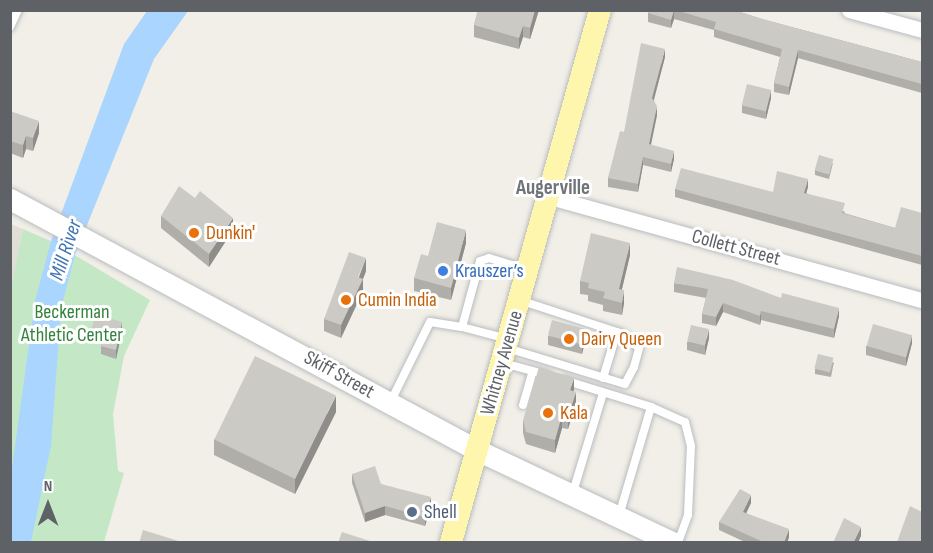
<!DOCTYPE html>
<html>
<head>
<meta charset="utf-8">
<style>
  body { margin:0 }
  #map { position:relative; width:933px; height:553px; overflow:hidden; background:#f1efe7; font-family:"Sofia Sans Condensed",sans-serif }
  div>[style] { position:absolute }
  .education>* { inset:0; background:#e1ded5 }
  .green>* { inset:0; background:#c4e8c6 }
  .water>* { inset:0; background:#a9d5ff }
  .roads { filter:drop-shadow(0 0 2px #b9bcc0) drop-shadow(0 0 2px #b9bcc0) }
  .lane>* { height:8px; margin:-4px; padding:0 4px; transform-origin:4px; border-radius:4px; background:#fff }
  .street>* { height:15px; margin:-7.5px; padding:0 7.5px; transform-origin:7.5px; border-radius:7.5px; background:#fff }
  .secondary>* { height:21px; margin:-10.5px; padding:0 10.5px; transform-origin:10.5px; border-radius:10.5px; background:#fff }
  .primary>* { height:22px; margin:-11px; padding:0 11px; transform-origin:11px; border-radius:11px; background:#fff6ae }
  .wall>* { inset:0; background:#afaea9 }
  .shaded-wall>* { inset:0; background:#8f8d89 }
  .building>* { inset:0; background:#cccac4; transform-origin:0 0 }
  .dots>* { width:16px; height:16px; translate:-50% -50%; box-sizing:border-box; border:3px solid #fff; border-radius:50% }
  span { translate:-50% -50%; white-space:nowrap; text-align:center; line-height:1.15; -webkit-text-stroke:6px #fff; paint-order:stroke }
  .food-label { font-size:20px; color:#c56008 }
  .left { translate:0 -50%; text-align:left }
  .street-label { font-size:20px; color:#5e6267 }
  .shop-label { font-size:20px; color:#366cbe }
  .park-label { font-size:20px; color:#33823b }
  .service-label { font-size:20px; color:#4e5e75 }
  .neighbourhood-label { font-size:21px; color:#6f7479; font-weight:700 }
  .water-label { font-size:21px; color:#4274b4; font-style:italic }
  .frame { position:absolute; inset:0; border:12px solid #5e6267; pointer-events:none }
  .north { position:absolute; left:18px; top:475px; width:60px; height:60px; -webkit-text-stroke:4px #fff; paint-order:stroke; rotate:0deg; font-size:16px; font-weight:700; line-height:24px; text-align:center; color:#5e6267 }
  .north::after { content:''; display:block; margin:auto; width:21px; height:27px; background:#5e6267; clip-path:polygon(50% 0,100% 100%,50% 72%,0 100%) }
</style>
</head>
<body>
<div id="map">
  <div class="education">
    <div style="clip-path:polygon(11px 224px,23px 229px,11px 294px)"></div>
  </div>
  <div class="green">
    <div style="clip-path:polygon(23px 229px,53px 242px,150px 300px,124px 356px,113px 414px,118px 471px,124px 473px,104px 542px,11px 542px,10px 294px)"></div>
  </div>
  <div class="water">
    <div style="clip-path:polygon(147px 11px,188px 11px,154px 59px,75px 255px,61px 309px,51px 446px,31px 542px,11px 542px,11px 475px,35px 301px,51px 241px,124px 44px)"></div>
  </div>
  <div class="roads">
    <div class="lane">
      <div style="left:10px;top:27px;width:19px;rotate:-65deg"></div>
      <div style="left:462px;top:327px;width:43px;rotate:14.7deg"></div>
      <div style="left:507px;top:348px;width:123px;rotate:17deg"></div>
      <div style="left:625px;top:384px;width:19px;rotate:-62deg"></div>
      <div style="left:634px;top:367px;width:20px;rotate:-75deg"></div>
      <div style="left:639px;top:348px;width:21px;rotate:-139deg"></div>
      <div style="left:623px;top:334px;width:106px;rotate:-161.9deg"></div>
      <div style="left:504px;top:363px;width:45px;rotate:15.6deg"></div>
      <div style="left:603px;top:378px;width:48px;rotate:-73.1deg"></div>
      <div style="left:564px;top:380px;width:91px;rotate:17.2deg"></div>
      <div style="left:651px;top:407px;width:114px;rotate:106.4deg"></div>
      <div style="left:391px;top:401px;width:88px;rotate:-63.7deg"></div>
      <div style="left:430px;top:322px;width:32px;rotate:9deg"></div>
      <div style="left:462px;top:327px;width:68px;rotate:-74.7deg"></div>
      <div style="left:480px;top:261px;width:9px;rotate:-18deg"></div>
      <div style="left:489px;top:258px;width:38px;rotate:17deg"></div>
      <div style="left:523px;top:405px;width:35px;rotate:-74deg"></div>
      <div style="left:651px;top:407px;width:37px;rotate:24deg"></div>
      <div style="left:685px;top:422px;width:25px;rotate:76deg"></div>
      <div style="left:691px;top:446px;width:69px;rotate:92.5deg"></div>
      <div style="left:688px;top:515px;width:29px;rotate:110deg"></div>
      <div style="left:573px;top:492px;width:103px;rotate:-73.1deg"></div>
    </div>
    <div class="street">
      <div style="left:849px;top:10px;width:76px;rotate:15.3deg"></div>
      <div style="left:550px;top:197px;width:386px;rotate:15.5deg"></div>
    </div>
    <div class="secondary">
      <div style="left:10px;top:199px;width:530px;rotate:28.26deg"></div>
      <div style="left:477px;top:450px;width:216px;rotate:25.3deg"></div>
    </div>
    <div class="primary">
      <div style="left:451px;top:542px;width:552px;rotate:-74.35deg"></div>
    </div>
  </div>
  <div class="wall">
    <div style="clip-path:polygon(478px 10px,539px 10px,530px 39px,523px 37px,519px 49px,474px 37px,474px 25px)"></div>
    <div style="clip-path:polygon(648px 10px,734px 10px,762px 19px,922px 62px,922px 93px,798px 58px,789px 95px,774px 92px,774px 83px,780px 57px,714px 37px,714px 30px,674px 19px,671px 28px,648px 22px)"></div>
    <div style="clip-path:polygon(665px 57px,654px 100px,657px 115px,651px 145px,674px 159px,671px 172px,643px 165px,638px 192px,608px 187px,608px 178px,624px 132px)"></div>
    <div style="clip-path:polygon(771px 98px,766px 119px,742px 113px,742px 105px)"></div>
    <div style="clip-path:polygon(10px 111px,39px 133px,33px 151px,26px 149px,23px 158px,10px 153px)"></div>
    <div style="clip-path:polygon(833px 163px,829px 179px,815px 175px,815px 170px)"></div>
    <div style="clip-path:polygon(808px 187px,806px 193px,845px 212px,844px 213px,895px 228px,922px 213px,922px 265px,675px 197px,675px 189px,773px 192px)"></div>
    <div style="clip-path:polygon(161px 216px,233px 230px,209px 267px,161px 228px)"></div>
    <div style="clip-path:polygon(466px 243px,451px 300px,414px 291px,414px 278px,428px 256px)"></div>
    <div style="clip-path:polygon(630px 255px,622px 289px,624px 303px,622px 315px,603px 311px,603px 305px,588px 301px,588px 295px,580px 294px,580px 281px)"></div>
    <div style="clip-path:polygon(366px 271px,363px 279px,363px 291px,341px 338px,324px 331px,324px 319px)"></div>
    <div style="clip-path:polygon(674px 283px,781px 298px,839px 316px,834px 338px,761px 320px,760px 325px,723px 312px,716px 326px,702px 323px,702px 314px,706px 298px,674px 292px)"></div>
    <div style="clip-path:polygon(91px 330px,122px 331px,116px 359px,101px 354px,101px 346px,102px 342px,91px 338px)"></div>
    <div style="clip-path:polygon(548px 336px,586px 337px,582px 354px,548px 345px)"></div>
    <div style="clip-path:polygon(709px 338px,705px 355px,687px 350px,687px 342px)"></div>
    <div style="clip-path:polygon(912px 343px,906px 366px,866px 355px,866px 346px)"></div>
    <div style="clip-path:polygon(834px 362px,831px 377px,815px 374px,815px 369px)"></div>
    <div style="clip-path:polygon(574px 391px,576px 404px,568px 429px,562px 428px,555px 453px,526px 444px,523px 433px,523px 420px)"></div>
    <div style="clip-path:polygon(336px 412px,295px 494px,214px 455px,214px 439px)"></div>
    <div style="clip-path:polygon(352px 474px,381px 484px,431px 506px,425px 526px,385px 515px,365px 522px,352px 483px)"></div>
    <div style="clip-path:polygon(751px 503px,746px 513px,789px 537px,787px 543px,747px 543px,719px 530px,719px 522px)"></div>
  </div>
  <div class="shaded-wall">
    <div style="clip-path:polygon(535px 10px,539px 10px,530px 39px,530px 28px)"></div>
    <div style="clip-path:polygon(674px 10px,674px 19px,671px 28px,671px 20px)"></div>
    <div style="clip-path:polygon(523px 26px,523px 37px,519px 49px,519px 38px)"></div>
    <div style="clip-path:polygon(665px 49px,665px 57px,652px 106px,652px 98px)"></div>
    <div style="clip-path:polygon(798px 50px,798px 58px,789px 95px,789px 87px)"></div>
    <div style="clip-path:polygon(771px 90px,771px 98px,766px 119px,766px 110px)"></div>
    <div style="clip-path:polygon(657px 106px,657px 115px,649px 153px,649px 144px)"></div>
    <div style="clip-path:polygon(39px 121px,39px 133px,33px 151px,33px 138px)"></div>
    <div style="clip-path:polygon(26px 136px,26px 149px,23px 158px,23px 145px)"></div>
    <div style="clip-path:polygon(674px 151px,674px 159px,671px 172px,671px 164px)"></div>
    <div style="clip-path:polygon(643px 157px,643px 165px,638px 192px,638px 184px)"></div>
    <div style="clip-path:polygon(808px 179px,808px 187px,804px 201px,804px 193px)"></div>
    <div style="clip-path:polygon(233px 218px,233px 230px,209px 267px,209px 254px)"></div>
    <div style="clip-path:polygon(466px 230px,466px 243px,451px 300px,451px 288px)"></div>
    <div style="clip-path:polygon(630px 243px,630px 255px,619px 301px,619px 289px)"></div>
    <div style="clip-path:polygon(366px 258px,366px 271px,363px 279px,363px 291px,341px 338px,341px 325px)"></div>
    <div style="clip-path:polygon(624px 290px,624px 303px,622px 315px,622px 303px)"></div>
    <div style="clip-path:polygon(723px 303px,723px 312px,716px 326px,716px 317px)"></div>
    <div style="clip-path:polygon(839px 308px,839px 316px,834px 338px,834px 329px)"></div>
    <div style="clip-path:polygon(761px 311px,761px 320px,760px 325px,760px 316px)"></div>
    <div style="clip-path:polygon(122px 322px,122px 331px,116px 359px,116px 350px)"></div>
    <div style="clip-path:polygon(586px 329px,586px 337px,582px 354px,582px 345px)"></div>
    <div style="clip-path:polygon(709px 329px,709px 338px,705px 355px,705px 346px)"></div>
    <div style="clip-path:polygon(912px 335px,912px 343px,906px 366px,906px 357px)"></div>
    <div style="clip-path:polygon(574px 378px,574px 390px,570px 403px,570px 390px)"></div>
    <div style="clip-path:polygon(576px 392px,576px 404px,568px 429px,568px 417px)"></div>
    <div style="clip-path:polygon(336px 396px,336px 412px,295px 494px,295px 478px)"></div>
    <div style="clip-path:polygon(562px 415px,562px 428px,555px 453px,555px 440px)"></div>
    <div style="clip-path:polygon(751px 495px,751px 503px,743px 520px,743px 512px)"></div>
    <div style="clip-path:polygon(431px 497px,431px 506px,425px 526px,425px 517px)"></div>
    <div style="clip-path:polygon(385px 506px,385px 515px,365px 522px,365px 513px)"></div>
    <div style="clip-path:polygon(861px 527px,861px 536px,858px 543px,853px 543px)"></div>
    <div style="clip-path:polygon(789px 529px,789px 537px,787px 543px,784px 543px)"></div>
  </div>
  <div class="building">
    <div style="clip-path:polygon(478px 10px,535px 10px,530px 28px,523px 26px,519px 38px,474px 25px)"></div>
    <div style="clip-path:polygon(648px 10px,674px 10px,671px 20px,648px 13px)"></div>
    <div style="clip-path:polygon(675px 10px,734px 10px,762px 19px,922px 62px,922px 84px,798px 50px,789px 87px,774px 83px,782px 49px,714px 29px,716px 22px)"></div>
    <div style="clip-path:polygon(641px 43px,665px 49px,652px 98px,657px 106px,649px 144px,674px 151px,671px 164px,643px 157px,638px 184px,608px 178px,620px 131px,624px 132px)"></div>
    <div style="left:747px;top:84px;width:25px;height:22px;rotate:14deg"></div>
    <div style="clip-path:polygon(10px 111px,39px 121px,33px 138px,26px 136px,23px 145px,10px 141px)"></div>
    <div style="left:819px;top:155px;width:15px;height:16px;rotate:16deg"></div>
    <div style="clip-path:polygon(681px 168px,773px 192px,777px 171px,808px 179px,804px 193px,845px 203px,842px 213px,895px 228px,901px 207px,922px 213px,922px 256px,675px 189px)"></div>
    <div style="clip-path:polygon(179px 186px,195px 198px,200px 191px,233px 218px,209px 254px,161px 216px)"></div>
    <div style="clip-path:polygon(437px 222px,466px 230px,451px 288px,414px 278px,421px 254px,428px 256px)"></div>
    <div style="clip-path:polygon(591px 233px,630px 243px,619px 289px,624px 290px,622px 303px,603px 298px,605px 292px,588px 288px,589px 283px,580px 281px)"></div>
    <div style="clip-path:polygon(349px 252px,366px 258px,358px 277px,363px 279px,341px 325px,324px 319px)"></div>
    <div style="clip-path:polygon(677px 267px,733px 280px,781px 298px,782px 293px,839px 308px,834px 329px,761px 311px,760px 316px,723px 303px,716px 317px,702px 314px,708px 289px,674px 283px)"></div>
    <div style="clip-path:polygon(96px 314px,122px 322px,116px 350px,101px 346px,105px 334px,91px 330px)"></div>
    <div style="left:552px;top:320px;width:35px;height:16px;rotate:15deg"></div>
    <div style="left:873px;top:324px;width:41px;height:23px;rotate:16deg"></div>
    <div style="left:691px;top:325px;width:18px;height:17px;rotate:13deg"></div>
    <div style="left:818px;top:354px;width:16px;height:15px;rotate:14deg"></div>
    <div style="left:255px;top:356px;width:90px;height:93px;rotate:26deg"></div>
    <div style="clip-path:polygon(539px 367px,574px 378px,570px 390px,576px 392px,568px 417px,562px 415px,555px 440px,526px 432px,523px 420px)"></div>
    <div style="clip-path:polygon(375px 466px,381px 484px,431px 497px,425px 517px,385px 506px,365px 513px,352px 474px)"></div>
    <div style="clip-path:polygon(740px 489px,751px 495px,743px 512px,789px 529px,784px 543px,760px 543px,761px 541px,719px 522px)"></div>
    <div style="clip-path:polygon(910px 506px,922px 512px,922px 543px,897px 542px)"></div>
    <div style="clip-path:polygon(844px 518px,861px 527px,853px 543px,833px 543px)"></div>
    <div style="clip-path:polygon(143px 530px,185px 543px,139px 543px)"></div>
    <div style="clip-path:polygon(342px 532px,376px 543px,338px 543px)"></div>
  </div>
  <div class="dots">
    <div style="left:194px;top:233px;background:#e8710a"></div>
    <div style="left:443px;top:271px;background:#3f7fe0"></div>
    <div style="left:346px;top:300px;background:#e8710a"></div>
    <div style="left:569px;top:339px;background:#e8710a"></div>
    <div style="left:548px;top:413px;background:#e8710a"></div>
    <div style="left:412px;top:512px;background:#5c6f8a"></div>
  </div>
  <div class="food-label">
    <span class="left" style="left:206px;top:233px">Dunkin'</span>
    <span class="left" style="left:358px;top:300px">Cumin India</span>
    <span class="left" style="left:581px;top:339px">Dairy Queen</span>
    <span class="left" style="left:560px;top:413px">Kala</span>
  </div>
  <div class="street-label">
    <span style="left:736px;top:248px;rotate:15deg">Collett Street</span>
    <span style="left:502px;top:363px;rotate:-74deg">Whitney Avenue</span>
    <span style="left:339px;top:375px;rotate:29deg">Skiff Street</span>
  </div>
  <div class="shop-label">
    <span class="left" style="left:455px;top:271px">Krauszer’s</span>
  </div>
  <div class="park-label">
    <span style="left:72px;top:324px">Beckerman<br>Athletic Center</span>
  </div>
  <div class="service-label">
    <span class="left" style="left:424px;top:512px">Shell</span>
  </div>
  <div class="neighbourhood-label">
    <span style="left:553px;top:188px">Augerville</span>
  </div>
  <div class="water-label">
    <span style="left:66px;top:250px;rotate:-72deg">Mill River</span>
  </div>
  <div class="frame"></div>
  <div class="north">N</div>
</div>
</body>
</html>
